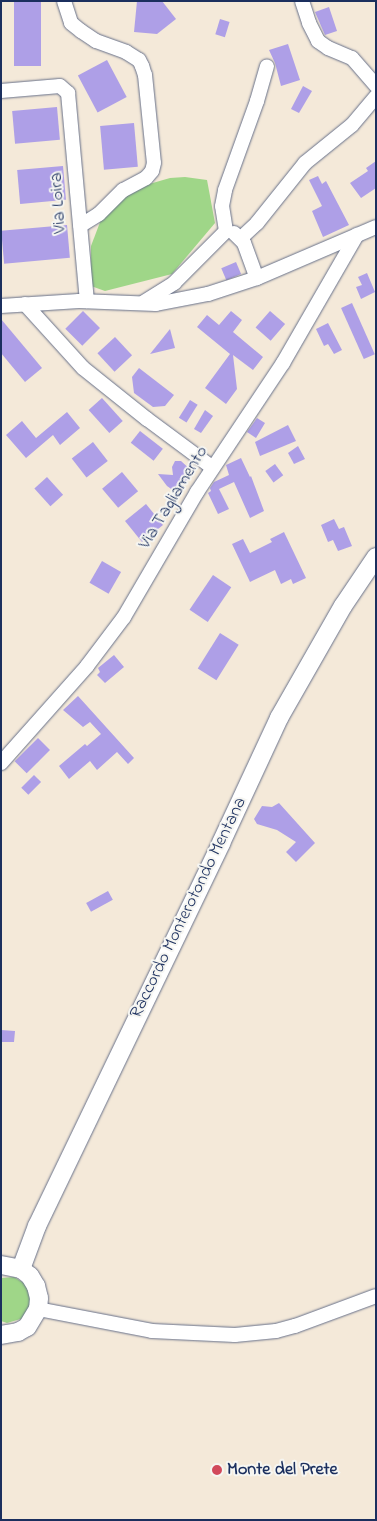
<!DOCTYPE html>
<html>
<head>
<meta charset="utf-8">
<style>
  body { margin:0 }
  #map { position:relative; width:377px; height:1521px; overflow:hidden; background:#f4e9d9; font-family:"Indie Flower",sans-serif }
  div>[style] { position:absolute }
  .green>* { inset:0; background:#9fd688 }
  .building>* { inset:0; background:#ae9fe7; transform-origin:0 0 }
  .roads { filter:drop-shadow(0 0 1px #677089) drop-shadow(0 0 1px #677089) }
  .minor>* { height:14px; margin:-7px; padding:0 7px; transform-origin:7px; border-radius:7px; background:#fff }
  .major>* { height:18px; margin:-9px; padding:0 9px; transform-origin:9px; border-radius:9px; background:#fff }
  .dots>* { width:14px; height:14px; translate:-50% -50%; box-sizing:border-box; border:2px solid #f6f6f2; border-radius:50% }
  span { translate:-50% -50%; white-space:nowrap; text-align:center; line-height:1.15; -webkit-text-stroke:4px #f6f6f2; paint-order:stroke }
  .street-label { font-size:18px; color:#1b2f5e }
  .poi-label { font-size:18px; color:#1b2f5e; font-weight:700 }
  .left { translate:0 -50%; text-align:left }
  .frame { position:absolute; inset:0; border:2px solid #1b2f5e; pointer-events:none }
</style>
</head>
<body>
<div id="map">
  <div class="green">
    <div style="clip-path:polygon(185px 177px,207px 180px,215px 223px,172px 274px,105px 291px,91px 286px,91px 246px,102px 217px,132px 189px,170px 178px)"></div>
    <div style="clip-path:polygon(14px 1277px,29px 1286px,33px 1303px,24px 1318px,7px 1323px,1px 1321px,1px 1278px)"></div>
  </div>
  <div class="building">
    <div style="left:14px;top:1px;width:27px;height:65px"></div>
    <div style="clip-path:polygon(137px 1px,162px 1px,176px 19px,157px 34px,134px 32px)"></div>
    <div style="clip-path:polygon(329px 7px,337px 31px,325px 35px,315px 12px)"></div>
    <div style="left:220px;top:19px;width:10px;height:16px;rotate:17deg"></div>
    <div style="clip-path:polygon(288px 44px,300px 80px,281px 86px,275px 63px,269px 50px)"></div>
    <div style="left:107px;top:60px;width:42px;height:33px;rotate:62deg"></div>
    <div style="clip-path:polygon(303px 86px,312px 91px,299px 113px,291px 109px)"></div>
    <div style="left:57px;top:107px;width:33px;height:45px;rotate:85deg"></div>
    <div style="left:134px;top:123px;width:44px;height:34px;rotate:85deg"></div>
    <div style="clip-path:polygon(376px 161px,376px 188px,361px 198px,350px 183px,368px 171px,366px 168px)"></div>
    <div style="left:63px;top:166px;width:34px;height:46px;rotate:85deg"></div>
    <div style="clip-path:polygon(318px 176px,322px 184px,326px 181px,349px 225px,323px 237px,312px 211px,322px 206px,309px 180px)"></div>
    <div style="left:67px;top:225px;width:33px;height:66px;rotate:85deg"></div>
    <div style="left:236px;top:262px;width:13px;height:16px;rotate:67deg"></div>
    <div style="clip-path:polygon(367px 273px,375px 292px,361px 299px,356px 287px,362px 285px,358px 277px)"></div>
    <div style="left:352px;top:303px;width:56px;height:12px;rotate:66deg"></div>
    <div style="left:83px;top:311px;width:24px;height:25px;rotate:45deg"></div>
    <div style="clip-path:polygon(231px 311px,242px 320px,233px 332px,263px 357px,253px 370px,233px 355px,237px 389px,226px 404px,205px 388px,230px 354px,197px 327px,207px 315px,219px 325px)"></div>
    <div style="left:270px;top:311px;width:20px;height:22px;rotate:41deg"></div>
    <div style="clip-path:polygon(1px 319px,42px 368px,25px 382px,1px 353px)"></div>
    <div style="clip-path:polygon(328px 323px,342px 350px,334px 354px,328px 344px,324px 346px,316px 329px)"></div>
    <div style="clip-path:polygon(170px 329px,175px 348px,150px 354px)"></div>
    <div style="left:115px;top:337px;width:25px;height:24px;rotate:47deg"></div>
    <div style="clip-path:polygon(139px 368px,174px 395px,165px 406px,153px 407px,134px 393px,132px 377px)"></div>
    <div style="left:102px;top:398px;width:31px;height:18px;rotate:48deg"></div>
    <div style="left:190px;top:400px;width:9px;height:21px;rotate:32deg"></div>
    <div style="clip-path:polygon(205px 410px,213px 416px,201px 433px,194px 429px)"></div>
    <div style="clip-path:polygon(67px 412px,80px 428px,60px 445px,53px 435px,26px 458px,6px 435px,22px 421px,36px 438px)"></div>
    <div style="clip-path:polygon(257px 418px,265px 423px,256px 438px,247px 432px)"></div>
    <div style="clip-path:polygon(288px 425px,296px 441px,260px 456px,255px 442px)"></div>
    <div style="left:140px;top:431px;width:29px;height:15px;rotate:38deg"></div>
    <div style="left:93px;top:442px;width:24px;height:27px;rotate:52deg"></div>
    <div style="clip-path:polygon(298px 446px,305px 459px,294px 464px,288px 453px)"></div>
    <div style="clip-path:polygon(241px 458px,250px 477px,251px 476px,264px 511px,250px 518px,234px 482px,219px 489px,229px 509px,218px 514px,208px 493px,211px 491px,210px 488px,214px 482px,229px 475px,226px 465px)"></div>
    <div style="clip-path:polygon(175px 461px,181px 461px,193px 472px,177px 493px,167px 486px,158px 474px,173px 475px,172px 467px)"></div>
    <div style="left:275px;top:464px;width:14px;height:12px;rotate:54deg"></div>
    <div style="left:122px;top:472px;width:25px;height:26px;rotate:50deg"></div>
    <div style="left:47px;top:477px;width:24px;height:17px;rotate:48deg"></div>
    <div style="left:146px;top:504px;width:27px;height:27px;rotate:51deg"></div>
    <div style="clip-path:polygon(334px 519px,339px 529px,344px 527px,352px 546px,338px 551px,333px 540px,328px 542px,321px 525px)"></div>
    <div style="clip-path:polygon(284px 532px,306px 578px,293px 584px,291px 579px,281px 584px,275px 570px,250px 582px,232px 544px,243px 539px,250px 553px,272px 542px,270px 539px)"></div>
    <div style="left:102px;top:561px;width:22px;height:25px;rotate:30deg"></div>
    <div style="left:213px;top:575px;width:22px;height:42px;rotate:34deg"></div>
    <div style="left:220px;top:633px;width:22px;height:42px;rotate:32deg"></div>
    <div style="clip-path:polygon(114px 655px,124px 667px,105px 683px,97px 675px,100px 672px,98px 668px)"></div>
    <div style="clip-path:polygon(78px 696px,134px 758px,128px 764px,117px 752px,97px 770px,90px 761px,69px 779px,59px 766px,85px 744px,87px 746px,101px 734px,90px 722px,83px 727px,63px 710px)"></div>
    <div style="left:38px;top:738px;width:17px;height:33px;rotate:45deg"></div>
    <div style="left:34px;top:775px;width:10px;height:18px;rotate:45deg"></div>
    <div style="clip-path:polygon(279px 803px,315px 843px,296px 862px,286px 852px,296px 842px,277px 830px,257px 824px,254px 819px,262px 806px,272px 807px)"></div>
    <div style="left:108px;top:891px;width:10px;height:25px;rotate:61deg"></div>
    <div style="clip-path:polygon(1px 1030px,15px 1031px,14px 1042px,1px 1042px)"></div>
  </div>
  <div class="roads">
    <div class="minor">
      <div style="left:64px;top:1px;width:23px;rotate:72deg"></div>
      <div style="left:71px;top:23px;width:13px;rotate:39deg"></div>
      <div style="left:81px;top:31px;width:18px;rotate:34deg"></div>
      <div style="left:96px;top:41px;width:32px;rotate:20deg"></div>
      <div style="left:126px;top:52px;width:15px;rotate:32deg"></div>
      <div style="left:139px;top:60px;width:7px;rotate:63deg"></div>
      <div style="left:142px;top:66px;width:9px;rotate:72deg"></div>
      <div style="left:145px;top:75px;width:88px;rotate:84.2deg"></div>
      <div style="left:154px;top:163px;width:8px;rotate:104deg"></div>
      <div style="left:152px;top:171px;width:9px;rotate:131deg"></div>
      <div style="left:146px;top:178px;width:26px;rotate:152deg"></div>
      <div style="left:123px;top:190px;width:34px;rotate:135deg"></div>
      <div style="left:99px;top:214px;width:22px;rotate:148deg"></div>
      <div style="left:302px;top:1px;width:23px;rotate:72deg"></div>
      <div style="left:309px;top:23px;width:20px;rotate:63deg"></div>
      <div style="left:318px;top:41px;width:12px;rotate:35deg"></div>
      <div style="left:328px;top:48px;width:26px;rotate:23deg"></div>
      <div style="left:352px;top:58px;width:37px;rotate:49deg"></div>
      <div style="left:1px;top:91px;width:59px;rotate:-4.8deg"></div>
      <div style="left:60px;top:86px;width:11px;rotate:41deg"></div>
      <div style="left:68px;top:93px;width:209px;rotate:84.8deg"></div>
      <div style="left:226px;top:231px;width:25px;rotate:-99deg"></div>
      <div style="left:222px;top:206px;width:16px;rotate:-79deg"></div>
      <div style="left:225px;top:190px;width:95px;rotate:-70.2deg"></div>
      <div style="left:257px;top:101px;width:36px;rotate:-74deg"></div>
      <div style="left:234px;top:233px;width:14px;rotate:45deg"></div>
      <div style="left:244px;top:243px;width:37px;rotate:70deg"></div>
      <div style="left:241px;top:238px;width:22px;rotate:-43deg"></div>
      <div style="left:257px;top:223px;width:77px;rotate:-51.3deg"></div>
      <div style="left:305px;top:163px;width:60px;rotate:-39deg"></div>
      <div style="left:352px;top:125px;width:38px;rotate:-50deg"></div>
      <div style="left:144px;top:302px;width:36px;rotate:-32deg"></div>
      <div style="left:174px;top:283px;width:74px;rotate:-45deg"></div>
      <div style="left:25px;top:304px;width:86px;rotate:47.8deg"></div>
      <div style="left:83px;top:368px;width:82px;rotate:38.6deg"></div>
      <div style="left:147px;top:419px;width:82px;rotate:36.6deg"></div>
      <div style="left:1px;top:306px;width:78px;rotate:-3.7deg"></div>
      <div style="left:79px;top:301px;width:77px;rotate:2.2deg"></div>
      <div style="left:156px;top:304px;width:53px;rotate:-10.9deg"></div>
      <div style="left:208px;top:294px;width:52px;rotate:-18.1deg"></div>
      <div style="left:257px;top:278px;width:129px;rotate:-23.2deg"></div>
      <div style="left:1px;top:763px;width:130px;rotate:-48.4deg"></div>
      <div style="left:87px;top:666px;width:61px;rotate:-52.9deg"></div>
      <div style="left:124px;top:617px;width:145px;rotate:-59.7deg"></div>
      <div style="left:197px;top:492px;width:155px;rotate:-56.3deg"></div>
      <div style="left:283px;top:363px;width:148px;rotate:-60deg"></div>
      <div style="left:38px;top:1309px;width:116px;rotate:10.9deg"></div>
      <div style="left:152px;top:1331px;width:83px;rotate:2.8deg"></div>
      <div style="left:235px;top:1335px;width:41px;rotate:-5.6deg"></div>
      <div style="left:276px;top:1331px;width:20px;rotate:-15deg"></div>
      <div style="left:295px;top:1326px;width:86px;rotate:-20.3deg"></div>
    </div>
    <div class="major">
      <div style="left:1px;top:1265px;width:20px;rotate:11deg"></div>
      <div style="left:21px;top:1269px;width:11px;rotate:38deg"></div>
      <div style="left:30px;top:1276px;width:12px;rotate:59deg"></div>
      <div style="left:36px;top:1286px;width:12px;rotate:76deg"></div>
      <div style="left:39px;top:1298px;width:11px;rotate:95deg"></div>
      <div style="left:38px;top:1309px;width:21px;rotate:121deg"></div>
      <div style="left:27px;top:1327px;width:10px;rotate:151deg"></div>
      <div style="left:18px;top:1332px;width:17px;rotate:170deg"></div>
      <div style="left:21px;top:1269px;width:46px;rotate:-69.6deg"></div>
      <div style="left:37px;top:1226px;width:425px;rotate:-64.3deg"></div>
      <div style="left:221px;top:843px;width:138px;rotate:-65.1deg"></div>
      <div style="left:279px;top:718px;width:129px;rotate:-60.3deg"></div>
      <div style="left:343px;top:606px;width:59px;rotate:-56deg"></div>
    </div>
  </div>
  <div class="dots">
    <div style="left:217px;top:1470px;background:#d1495b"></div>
  </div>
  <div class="street-label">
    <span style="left:59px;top:203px;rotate:-94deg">Via Loira</span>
    <span style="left:174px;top:498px;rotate:-59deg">Via Tagliamento</span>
    <span style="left:189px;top:908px;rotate:-64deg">Raccordo Monterotondo Mentana</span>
  </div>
  <div class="poi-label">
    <span class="left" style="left:227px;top:1470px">Monte del Prete</span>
  </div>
  <div class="frame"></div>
</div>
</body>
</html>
